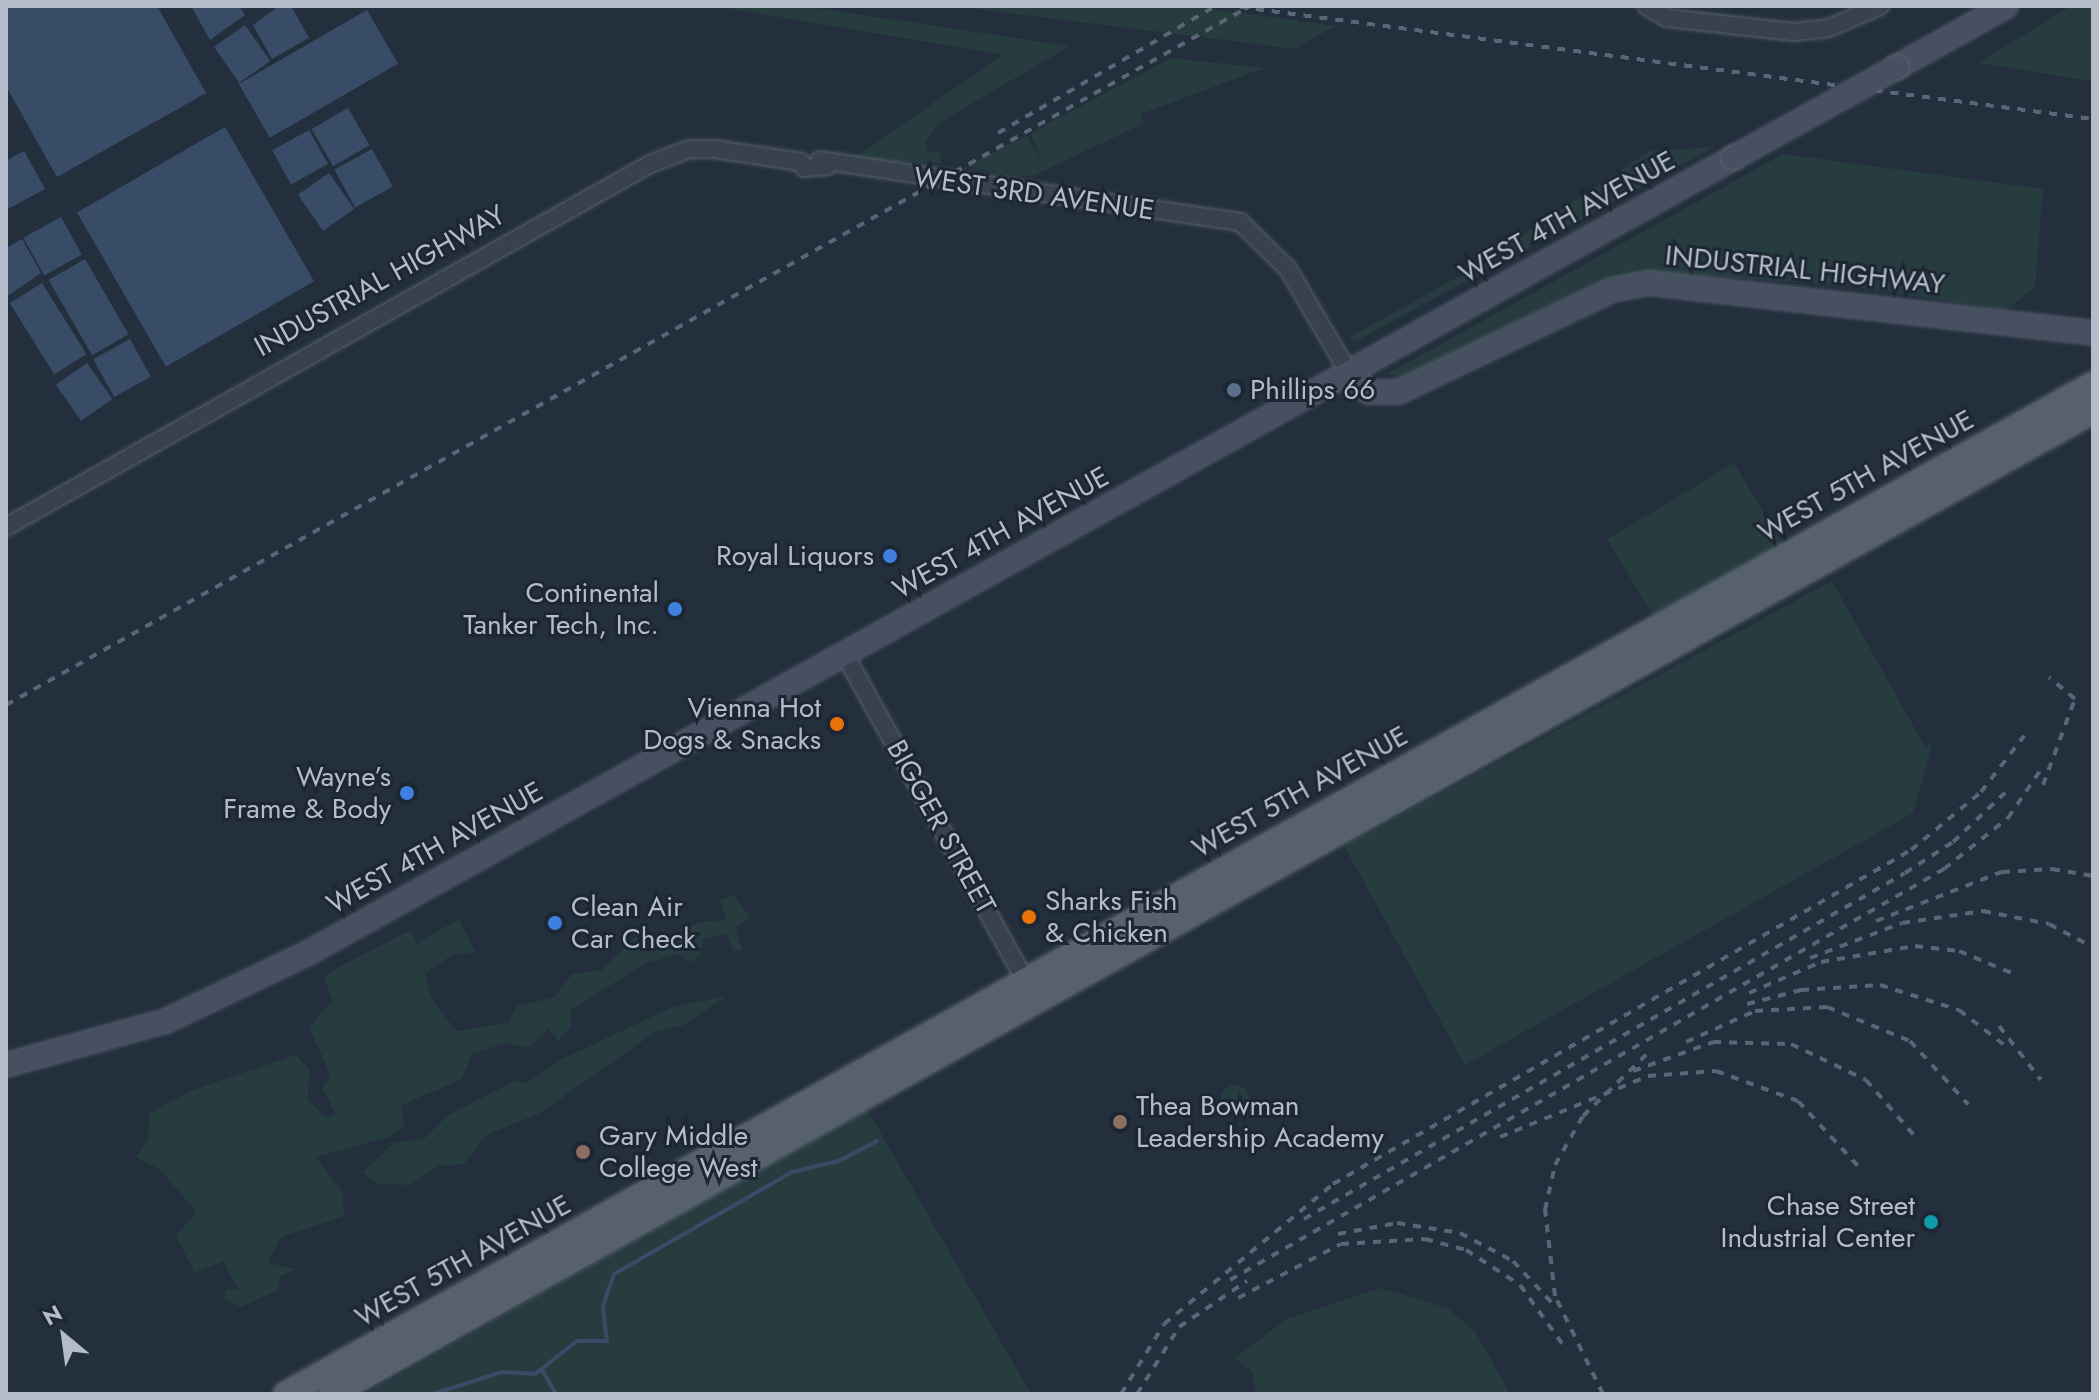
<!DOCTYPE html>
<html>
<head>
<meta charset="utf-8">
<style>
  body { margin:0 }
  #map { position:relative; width:2099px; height:1400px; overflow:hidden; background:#242f3e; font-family:Jost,sans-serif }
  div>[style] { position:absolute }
  .green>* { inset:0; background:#263c3f; transform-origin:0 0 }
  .round { border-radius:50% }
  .water>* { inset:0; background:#394c67; transform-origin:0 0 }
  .stream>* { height:4px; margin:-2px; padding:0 2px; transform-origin:2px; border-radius:2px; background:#394c67 }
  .roads { filter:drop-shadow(0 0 2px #565f6c) drop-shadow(0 0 2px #565f6c) }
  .street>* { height:16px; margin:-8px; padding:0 8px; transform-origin:8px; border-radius:8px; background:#38414e }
  .secondary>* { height:22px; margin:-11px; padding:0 11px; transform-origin:11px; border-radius:11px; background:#465061 }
  .primary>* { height:24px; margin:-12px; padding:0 12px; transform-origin:12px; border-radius:12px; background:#56606e }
  .rail>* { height:4px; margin-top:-2px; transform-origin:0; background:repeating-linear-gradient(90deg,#5a6575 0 8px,transparent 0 16px) }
  .bridges { filter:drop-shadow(0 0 2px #565f6c) drop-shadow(0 0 2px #565f6c) }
  .secondary-bridge>* { height:22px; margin:-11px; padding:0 11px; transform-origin:11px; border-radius:11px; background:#465061 }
  .dots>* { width:22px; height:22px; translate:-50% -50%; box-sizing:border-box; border:4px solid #1d2633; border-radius:50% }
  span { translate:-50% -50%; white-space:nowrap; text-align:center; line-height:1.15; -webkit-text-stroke:6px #1d2633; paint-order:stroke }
  .street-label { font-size:28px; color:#b4bcc9 }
  .poi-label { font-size:28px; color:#b4bcc9 }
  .left { translate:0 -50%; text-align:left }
  .right { translate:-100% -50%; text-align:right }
  .frame { position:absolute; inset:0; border:8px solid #b4bcc9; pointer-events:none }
  .north { position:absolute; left:24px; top:1296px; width:80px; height:80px; -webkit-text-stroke:6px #1d2633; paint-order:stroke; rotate:331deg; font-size:22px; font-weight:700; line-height:32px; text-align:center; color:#b4bcc9 }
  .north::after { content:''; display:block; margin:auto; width:28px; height:36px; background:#b4bcc9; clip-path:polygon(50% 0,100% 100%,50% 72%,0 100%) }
</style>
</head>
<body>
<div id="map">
  <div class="green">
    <div style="clip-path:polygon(716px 6px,802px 6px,1070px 46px,939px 123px,925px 144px,928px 153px,940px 151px,941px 163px,852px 159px,1003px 55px)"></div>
    <div style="clip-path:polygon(953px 6px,1189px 6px,1335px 26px,1295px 49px)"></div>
    <div style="clip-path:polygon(2071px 6px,2093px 6px,2091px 81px,1978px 63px)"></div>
    <div style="clip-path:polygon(1171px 58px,1264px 68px,1141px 114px,1142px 124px,1035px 175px,1012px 178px,968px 166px,1027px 135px,1042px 163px,1031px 133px)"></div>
    <div style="clip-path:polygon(1714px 147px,1356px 341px,1348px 338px,1463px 274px,1650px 151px)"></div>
    <div style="clip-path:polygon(1783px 154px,2043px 189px,2035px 288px,2005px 310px,1841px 285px,1652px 273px,1594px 285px,1400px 376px,1387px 374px)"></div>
    <div style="left:1734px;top:463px;width:95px;height:148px;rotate:59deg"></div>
    <div style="clip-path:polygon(1832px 581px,1925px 747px,1932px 744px,1913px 813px,1465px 1065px,1344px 846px)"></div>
    <div style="clip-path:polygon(734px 895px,750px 918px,736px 927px,742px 950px,733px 951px,726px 934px,703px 939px,701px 955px,691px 962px,678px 954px,644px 964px,571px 1010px,571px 1027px,558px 1041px,549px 1028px,529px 1048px,506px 1043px,472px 1054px,461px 1080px,401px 1105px,405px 1125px,389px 1137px,316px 1157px,342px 1192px,344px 1216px,281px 1237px,268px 1263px,296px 1269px,280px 1276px,278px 1290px,241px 1307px,225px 1299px,227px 1290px,238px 1289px,223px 1261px,195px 1273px,176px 1236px,196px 1212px,162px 1171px,136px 1157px,148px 1140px,149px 1114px,190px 1091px,296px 1055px,309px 1069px,308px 1100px,325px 1117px,336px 1114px,322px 1088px,331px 1076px,309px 1027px,333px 1001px,324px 979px,331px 971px,411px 930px,416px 944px,459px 919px,475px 952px,452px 955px,425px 973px,431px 998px,456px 1031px,508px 1023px,517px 1006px,555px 997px,572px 974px,602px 970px,637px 935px,643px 943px,672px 938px,699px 922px,726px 920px,720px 900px)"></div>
    <div style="clip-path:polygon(726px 996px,684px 1025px,655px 1032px,540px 1113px,486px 1135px,464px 1164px,438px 1166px,410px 1185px,377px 1184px,363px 1172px,394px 1143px,424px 1139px,447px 1116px,516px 1080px,527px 1083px,562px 1059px,673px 1007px)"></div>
    <div class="round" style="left:1221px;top:1085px;width:28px;height:28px"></div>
    <div style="clip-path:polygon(867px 1109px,1031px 1394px,365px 1394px)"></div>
    <div style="clip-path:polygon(1381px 1288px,1447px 1308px,1475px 1331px,1510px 1394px,1256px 1394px,1253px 1372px,1234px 1358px,1287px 1319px)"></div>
  </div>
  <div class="water">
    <div style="clip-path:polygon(6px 6px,157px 6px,206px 93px,57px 177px,6px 86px)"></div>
    <div style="clip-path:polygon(191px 6px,239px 6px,245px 15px,210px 40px)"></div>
    <div style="clip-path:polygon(279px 6px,291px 6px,309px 38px,272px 59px,253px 25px)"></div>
    <div style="left:367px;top:10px;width:62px;height:148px;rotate:60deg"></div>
    <div style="left:245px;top:25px;width:44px;height:38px;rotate:55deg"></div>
    <div style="left:348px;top:108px;width:43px;height:42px;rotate:60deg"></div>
    <div style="left:225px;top:127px;width:178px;height:171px;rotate:60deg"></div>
    <div style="left:309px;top:130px;width:39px;height:42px;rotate:61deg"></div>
    <div style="left:372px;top:149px;width:43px;height:43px;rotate:61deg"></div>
    <div style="clip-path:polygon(24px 151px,45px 189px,8px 209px,6px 161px)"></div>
    <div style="left:329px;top:173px;width:44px;height:38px;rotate:55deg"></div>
    <div style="left:61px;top:217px;width:43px;height:43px;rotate:61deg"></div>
    <div style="clip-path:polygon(22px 239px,41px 273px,6px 297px,6px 248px)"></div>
    <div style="left:85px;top:259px;width:87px;height:42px;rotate:60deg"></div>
    <div style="left:42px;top:283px;width:84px;height:38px;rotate:58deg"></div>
    <div style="left:130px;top:339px;width:43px;height:42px;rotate:61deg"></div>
    <div style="left:87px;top:363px;width:44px;height:38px;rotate:55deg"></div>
  </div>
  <div class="stream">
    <div style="left:542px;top:1370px;width:28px;rotate:60deg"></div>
    <div style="left:433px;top:1394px;width:72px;rotate:-17.7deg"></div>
    <div style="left:502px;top:1372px;width:33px;rotate:3deg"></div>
    <div style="left:535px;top:1374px;width:53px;rotate:-38.2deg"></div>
    <div style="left:577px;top:1341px;width:30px"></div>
    <div style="left:607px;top:1341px;width:35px;rotate:-97deg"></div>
    <div style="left:603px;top:1306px;width:34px;rotate:-71deg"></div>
    <div style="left:614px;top:1274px;width:205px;rotate:-29.8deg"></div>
    <div style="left:792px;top:1172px;width:48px;rotate:-13.2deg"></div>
    <div style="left:839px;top:1161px;width:43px;rotate:-27.8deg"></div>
  </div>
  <div class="roads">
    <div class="street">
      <div style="left:1646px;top:6px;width:24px;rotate:30deg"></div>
      <div style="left:1667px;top:18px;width:127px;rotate:6.3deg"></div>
      <div style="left:1793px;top:32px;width:36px;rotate:-6deg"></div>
      <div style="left:1829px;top:28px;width:56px;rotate:-23.3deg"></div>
      <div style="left:820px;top:160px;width:425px;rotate:8.4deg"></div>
      <div style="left:1240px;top:222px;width:67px;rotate:44.4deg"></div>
      <div style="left:1288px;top:269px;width:121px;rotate:59.6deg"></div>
      <div style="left:6px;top:527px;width:739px;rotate:-29.41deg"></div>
      <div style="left:650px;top:164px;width:42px;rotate:-21deg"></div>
      <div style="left:689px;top:149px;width:25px"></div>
      <div style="left:714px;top:149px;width:88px;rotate:8.5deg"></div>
      <div style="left:801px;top:162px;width:7px;rotate:63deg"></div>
      <div style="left:804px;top:168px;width:24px;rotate:-5deg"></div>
      <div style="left:845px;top:655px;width:382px;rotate:61deg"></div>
    </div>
    <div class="secondary">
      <div style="left:1897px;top:67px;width:125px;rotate:-29.2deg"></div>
      <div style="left:1349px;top:373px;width:27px;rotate:45deg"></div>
      <div style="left:1368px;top:392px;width:30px"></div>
      <div style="left:1398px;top:392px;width:237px;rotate:-25.5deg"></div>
      <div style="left:1612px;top:290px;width:38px;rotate:-11deg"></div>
      <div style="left:1649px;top:283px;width:447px;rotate:6.4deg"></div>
      <div style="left:6px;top:1065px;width:166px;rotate:-15.4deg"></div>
      <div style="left:166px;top:1021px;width:160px;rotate:-25.6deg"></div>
      <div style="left:310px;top:952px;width:1630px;rotate:-29.16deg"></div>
    </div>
    <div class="primary">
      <div style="left:286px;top:1394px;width:2070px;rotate:-29.2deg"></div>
      <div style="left:332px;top:1394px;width:2017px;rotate:-29.17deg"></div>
    </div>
  </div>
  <div class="rail">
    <div style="left:1240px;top:7px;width:860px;rotate:7.48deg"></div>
    <div style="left:998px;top:133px;width:251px;rotate:-30.3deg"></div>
    <div style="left:6px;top:705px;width:1427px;rotate:-29.33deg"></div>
    <div style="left:2043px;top:785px;width:92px;rotate:-69.6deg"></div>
    <div style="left:2075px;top:699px;width:34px;rotate:-140deg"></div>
    <div style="left:1876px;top:921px;width:135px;rotate:-21.3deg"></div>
    <div style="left:2002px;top:872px;width:50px;rotate:-3.4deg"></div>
    <div style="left:2052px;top:869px;width:42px;rotate:9.7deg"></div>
    <div style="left:1810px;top:958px;width:98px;rotate:-20.8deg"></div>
    <div style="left:1902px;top:923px;width:82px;rotate:-8.4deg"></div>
    <div style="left:1983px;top:911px;width:67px;rotate:11.1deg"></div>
    <div style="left:2049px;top:924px;width:50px;rotate:27.6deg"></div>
    <div style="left:1749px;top:993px;width:78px;rotate:-23.3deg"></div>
    <div style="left:1821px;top:962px;width:95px;rotate:-9.7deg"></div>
    <div style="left:1915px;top:946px;width:44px;rotate:6.5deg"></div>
    <div style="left:1959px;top:951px;width:60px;rotate:22.7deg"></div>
    <div style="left:1747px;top:1004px;width:56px;rotate:-14.5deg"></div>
    <div style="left:1801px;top:990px;width:79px;rotate:-3.6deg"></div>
    <div style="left:1880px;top:985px;width:83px;rotate:17.6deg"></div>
    <div style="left:1959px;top:1010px;width:56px;rotate:37.7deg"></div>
    <div style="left:1999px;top:1026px;width:68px;rotate:52.1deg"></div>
    <div style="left:1686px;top:1042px;width:76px;rotate:-24.2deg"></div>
    <div style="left:1755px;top:1011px;width:72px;rotate:-3.2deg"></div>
    <div style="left:1827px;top:1007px;width:90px;rotate:22.3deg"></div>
    <div style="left:1910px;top:1041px;width:86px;rotate:47.4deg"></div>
    <div style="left:1633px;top:1071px;width:85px;rotate:-19.9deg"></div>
    <div style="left:1713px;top:1042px;width:78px;rotate:1.5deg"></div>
    <div style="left:1791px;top:1044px;width:83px;rotate:25.6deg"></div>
    <div style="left:1866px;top:1080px;width:72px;rotate:49deg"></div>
    <div style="left:1500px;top:1137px;width:160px;rotate:-22.4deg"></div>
    <div style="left:1648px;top:1076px;width:68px;rotate:-4.2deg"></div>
    <div style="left:1716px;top:1071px;width:87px;rotate:20.1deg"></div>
    <div style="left:1798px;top:1101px;width:88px;rotate:47.3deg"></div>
    <div style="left:1304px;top:1219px;width:693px;rotate:-29.93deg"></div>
    <div style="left:1905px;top:873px;width:57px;rotate:-32.9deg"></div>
    <div style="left:1953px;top:842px;width:76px;rotate:-43.4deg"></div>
    <div style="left:1338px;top:1234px;width:60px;rotate:-10.6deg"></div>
    <div style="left:1397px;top:1223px;width:64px;rotate:9deg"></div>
    <div style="left:1460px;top:1233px;width:60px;rotate:27.8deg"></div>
    <div style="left:1513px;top:1261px;width:59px;rotate:47.1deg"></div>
    <div style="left:1230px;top:1280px;width:824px;rotate:-29.93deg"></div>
    <div style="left:1944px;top:869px;width:82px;rotate:-38.6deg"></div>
    <div style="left:2008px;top:818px;width:60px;rotate:-55.8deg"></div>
    <div style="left:1238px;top:1298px;width:116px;rotate:-27.7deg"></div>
    <div style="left:1341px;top:1244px;width:84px;rotate:-3.4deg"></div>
    <div style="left:1425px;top:1239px;width:42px;rotate:15deg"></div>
    <div style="left:1466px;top:1250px;width:64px;rotate:32.9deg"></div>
    <div style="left:1520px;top:1285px;width:79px;rotate:54.3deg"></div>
    <div style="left:1121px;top:1394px;width:82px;rotate:-58.4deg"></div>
    <div style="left:1164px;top:1324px;width:219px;rotate:-39.6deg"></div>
    <div style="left:1333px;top:1184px;width:668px;rotate:-30.02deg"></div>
    <div style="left:1911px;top:850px;width:91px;rotate:-39.6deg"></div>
    <div style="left:1981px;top:792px;width:71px;rotate:-52.5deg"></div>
    <div style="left:1137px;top:1394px;width:79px;rotate:-57.9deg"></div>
    <div style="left:1179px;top:1327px;width:82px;rotate:-34.1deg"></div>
    <div style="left:1603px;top:1394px;width:109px;rotate:-116.1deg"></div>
    <div style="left:1555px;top:1296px;width:87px;rotate:-96.6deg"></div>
    <div style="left:1545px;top:1210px;width:46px;rotate:-77.5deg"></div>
    <div style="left:1555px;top:1165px;width:56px;rotate:-60.3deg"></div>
    <div style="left:1583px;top:1116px;width:96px;rotate:-44.2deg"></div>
  </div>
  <div class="bridges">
    <div class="secondary-bridge">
      <div style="left:1733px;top:158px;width:188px;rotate:-29deg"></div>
    </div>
  </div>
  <div class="dots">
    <div style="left:1234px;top:390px;background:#5c6f8a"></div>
    <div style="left:890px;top:556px;background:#3f7fe0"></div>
    <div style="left:675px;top:609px;background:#3f7fe0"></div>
    <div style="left:837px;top:724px;background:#e8710a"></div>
    <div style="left:407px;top:793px;background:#3f7fe0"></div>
    <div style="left:1029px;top:917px;background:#e8710a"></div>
    <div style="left:555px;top:923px;background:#3f7fe0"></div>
    <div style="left:1120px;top:1122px;background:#8d6e63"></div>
    <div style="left:583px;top:1152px;background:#8d6e63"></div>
    <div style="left:1931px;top:1222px;background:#0f9aa8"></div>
  </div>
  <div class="street-label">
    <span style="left:1034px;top:194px;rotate:8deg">WEST 3RD AVENUE</span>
    <span style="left:1567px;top:217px;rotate:-29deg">WEST 4TH AVENUE</span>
    <span style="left:1805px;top:270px;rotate:6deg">INDUSTRIAL HIGHWAY</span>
    <span style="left:380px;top:281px;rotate:-29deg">INDUSTRIAL HIGHWAY</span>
    <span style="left:1866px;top:476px;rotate:-29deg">WEST 5TH AVENUE</span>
    <span style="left:1001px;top:533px;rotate:-29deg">WEST 4TH AVENUE</span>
    <span style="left:1300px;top:792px;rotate:-29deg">WEST 5TH AVENUE</span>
    <span style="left:941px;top:827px;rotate:61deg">BIGGER STREET</span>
    <span style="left:435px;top:848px;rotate:-29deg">WEST 4TH AVENUE</span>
    <span style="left:463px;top:1261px;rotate:-29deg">WEST 5TH AVENUE</span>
  </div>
  <div class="poi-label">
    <span class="left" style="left:1250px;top:390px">Phillips 66</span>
    <span class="right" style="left:874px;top:556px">Royal Liquors</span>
    <span class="right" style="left:659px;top:609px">Continental<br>Tanker Tech, Inc.</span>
    <span class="right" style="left:821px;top:724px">Vienna Hot<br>Dogs &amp; Snacks</span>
    <span class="right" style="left:391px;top:793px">Wayne’s<br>Frame &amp; Body</span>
    <span class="left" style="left:1045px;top:917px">Sharks Fish<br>&amp; Chicken</span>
    <span class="left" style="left:571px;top:923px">Clean Air<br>Car Check</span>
    <span class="left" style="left:1136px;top:1122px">Thea Bowman<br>Leadership Academy</span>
    <span class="left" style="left:599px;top:1152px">Gary Middle<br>College West</span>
    <span class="right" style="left:1915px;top:1222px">Chase Street<br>Industrial Center</span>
  </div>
  <div class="frame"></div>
  <div class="north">N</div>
</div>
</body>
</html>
